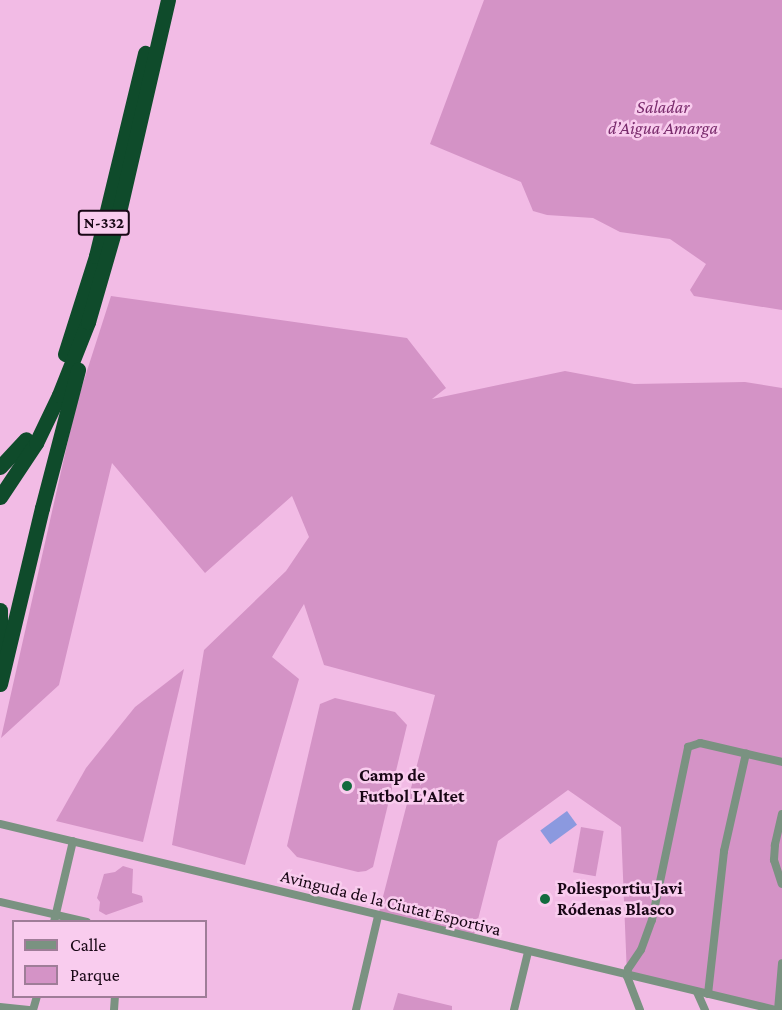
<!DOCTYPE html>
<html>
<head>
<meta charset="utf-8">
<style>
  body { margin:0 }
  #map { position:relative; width:782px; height:1010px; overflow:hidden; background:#f2bbe5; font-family:"Crimson Pro",serif }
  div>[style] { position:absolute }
  .green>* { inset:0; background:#d493c6; transform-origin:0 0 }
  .water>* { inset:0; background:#8b99df; transform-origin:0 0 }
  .street>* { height:8px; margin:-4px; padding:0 4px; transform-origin:4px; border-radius:4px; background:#7a9281 }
  .highway>* { height:15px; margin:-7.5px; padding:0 7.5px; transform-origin:7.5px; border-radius:7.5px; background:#0f4b2b }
  .dots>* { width:16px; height:16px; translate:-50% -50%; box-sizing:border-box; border:3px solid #f9ccee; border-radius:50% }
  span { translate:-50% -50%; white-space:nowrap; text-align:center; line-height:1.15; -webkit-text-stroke:5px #f9ccee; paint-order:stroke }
  .shield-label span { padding:2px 4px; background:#f9ccee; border:2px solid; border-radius:4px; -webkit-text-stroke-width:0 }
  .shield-label { font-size:16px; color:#190716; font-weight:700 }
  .park-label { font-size:18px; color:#7a2c6d; font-style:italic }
  .poi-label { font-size:18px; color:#190716; font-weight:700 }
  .left { translate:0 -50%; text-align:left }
  .street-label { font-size:18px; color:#190716 }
  .legend { position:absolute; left:12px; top:920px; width:195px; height:78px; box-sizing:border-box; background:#f9ccee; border:2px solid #9f7d98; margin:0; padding:8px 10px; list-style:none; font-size:18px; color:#190716 }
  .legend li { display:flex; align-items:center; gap:12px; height:30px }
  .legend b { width:30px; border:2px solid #9f7d98 }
</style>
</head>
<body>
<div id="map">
  <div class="green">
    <div style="clip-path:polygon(484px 0,782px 0,782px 310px,694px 296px,690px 290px,706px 264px,670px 239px,620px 232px,593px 218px,547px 215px,533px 211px,521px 182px,430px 144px)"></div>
    <div style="clip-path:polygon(111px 296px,407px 338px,446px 388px,432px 399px,565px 371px,634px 384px,745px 382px,782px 388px,782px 1009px,627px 976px,621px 827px,568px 790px,498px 841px,473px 939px,378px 916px,435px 695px,324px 665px,304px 604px,272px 657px,299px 679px,245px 865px,172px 845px,204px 650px,286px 571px,309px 537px,292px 496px,205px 573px,112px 463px,59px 685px,1px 738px,76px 405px)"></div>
    <div style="clip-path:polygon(184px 669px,143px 842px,56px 821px,86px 768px,135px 707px)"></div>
    <div style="clip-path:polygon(335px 698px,395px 712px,407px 725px,373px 867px,366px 871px,358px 872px,297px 857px,287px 846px,320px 704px)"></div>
    <div style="left:581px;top:827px;width:23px;height:46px;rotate:10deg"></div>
    <div style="clip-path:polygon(123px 866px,133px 869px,132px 893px,142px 896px,143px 902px,106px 915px,99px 911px,100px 902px,97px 898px,104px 874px,115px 872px)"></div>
    <div style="clip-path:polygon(398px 993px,452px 1006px,452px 1010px,393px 1010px)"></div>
  </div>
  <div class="water">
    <div style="left:567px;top:811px;width:17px;height:33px;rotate:54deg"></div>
  </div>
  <div class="street">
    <div style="left:782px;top:814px;width:32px;rotate:103deg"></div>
    <div style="left:775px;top:845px;width:15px;rotate:94deg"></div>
    <div style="left:774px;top:860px;width:25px;rotate:72deg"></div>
    <div style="left:0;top:824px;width:798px;rotate:13.48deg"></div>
    <div style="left:0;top:902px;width:89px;rotate:12.9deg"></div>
    <div style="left:54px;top:922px;width:83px;rotate:-76.8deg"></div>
    <div style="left:697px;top:992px;width:20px;rotate:66deg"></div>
    <div style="left:708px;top:994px;width:144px;rotate:-83.6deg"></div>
    <div style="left:724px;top:851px;width:100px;rotate:-77.3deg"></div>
    <div style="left:0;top:1007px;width:29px;rotate:6deg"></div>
    <div style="left:33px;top:1010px;width:15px;rotate:-74deg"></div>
    <div style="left:114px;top:1010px;width:14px;rotate:-86deg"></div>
    <div style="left:356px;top:1010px;width:97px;rotate:-76.8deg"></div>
    <div style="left:514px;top:1010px;width:60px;rotate:-76.4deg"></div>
    <div style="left:640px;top:1010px;width:36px;rotate:-111deg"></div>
    <div style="left:627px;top:976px;width:7px;rotate:-82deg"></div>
    <div style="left:628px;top:969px;width:23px;rotate:-56deg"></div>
    <div style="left:641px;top:950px;width:32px;rotate:-70deg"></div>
    <div style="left:652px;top:920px;width:177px;rotate:-78.2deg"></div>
    <div style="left:688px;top:747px;width:13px;rotate:-18deg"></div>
    <div style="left:700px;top:743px;width:84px;rotate:13deg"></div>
    <div style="left:778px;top:1010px;width:47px;rotate:-85.1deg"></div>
  </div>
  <div class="highway">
    <div style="left:65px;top:354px;width:103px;rotate:-72.4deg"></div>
    <div style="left:96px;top:256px;width:209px;rotate:-76.4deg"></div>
    <div style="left:0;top:467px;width:38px;rotate:-47deg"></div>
    <div style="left:0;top:497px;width:65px;rotate:-56.3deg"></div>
    <div style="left:36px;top:443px;width:53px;rotate:-64.4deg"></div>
    <div style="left:59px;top:395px;width:79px;rotate:-68.3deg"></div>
    <div style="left:88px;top:322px;width:101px;rotate:-73.9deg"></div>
    <div style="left:116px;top:225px;width:231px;rotate:-77deg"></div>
    <div style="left:0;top:610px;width:37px;rotate:90deg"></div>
    <div style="left:0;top:684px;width:181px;rotate:-76.6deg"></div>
    <div style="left:42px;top:508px;width:143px;rotate:-75.4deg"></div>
  </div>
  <div class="dots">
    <div style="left:347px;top:786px;background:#136b3e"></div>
    <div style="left:545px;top:899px;background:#136b3e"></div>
  </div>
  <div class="shield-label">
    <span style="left:104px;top:223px">N-332</span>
  </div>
  <div class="park-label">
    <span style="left:663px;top:118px">Saladar<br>d’Aigua Amarga</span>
  </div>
  <div class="poi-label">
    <span class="left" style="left:359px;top:786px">Camp de<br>Futbol L'Altet</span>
    <span class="left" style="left:557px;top:899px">Poliesportiu Javi<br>Ródenas Blasco</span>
  </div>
  <div class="street-label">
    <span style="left:391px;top:903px;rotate:14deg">Avinguda de la Ciutat Esportiva</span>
  </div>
  <ul class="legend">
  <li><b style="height:8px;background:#7a9281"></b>Calle</li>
  <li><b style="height:16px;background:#d493c6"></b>Parque</li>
  </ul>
</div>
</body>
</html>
